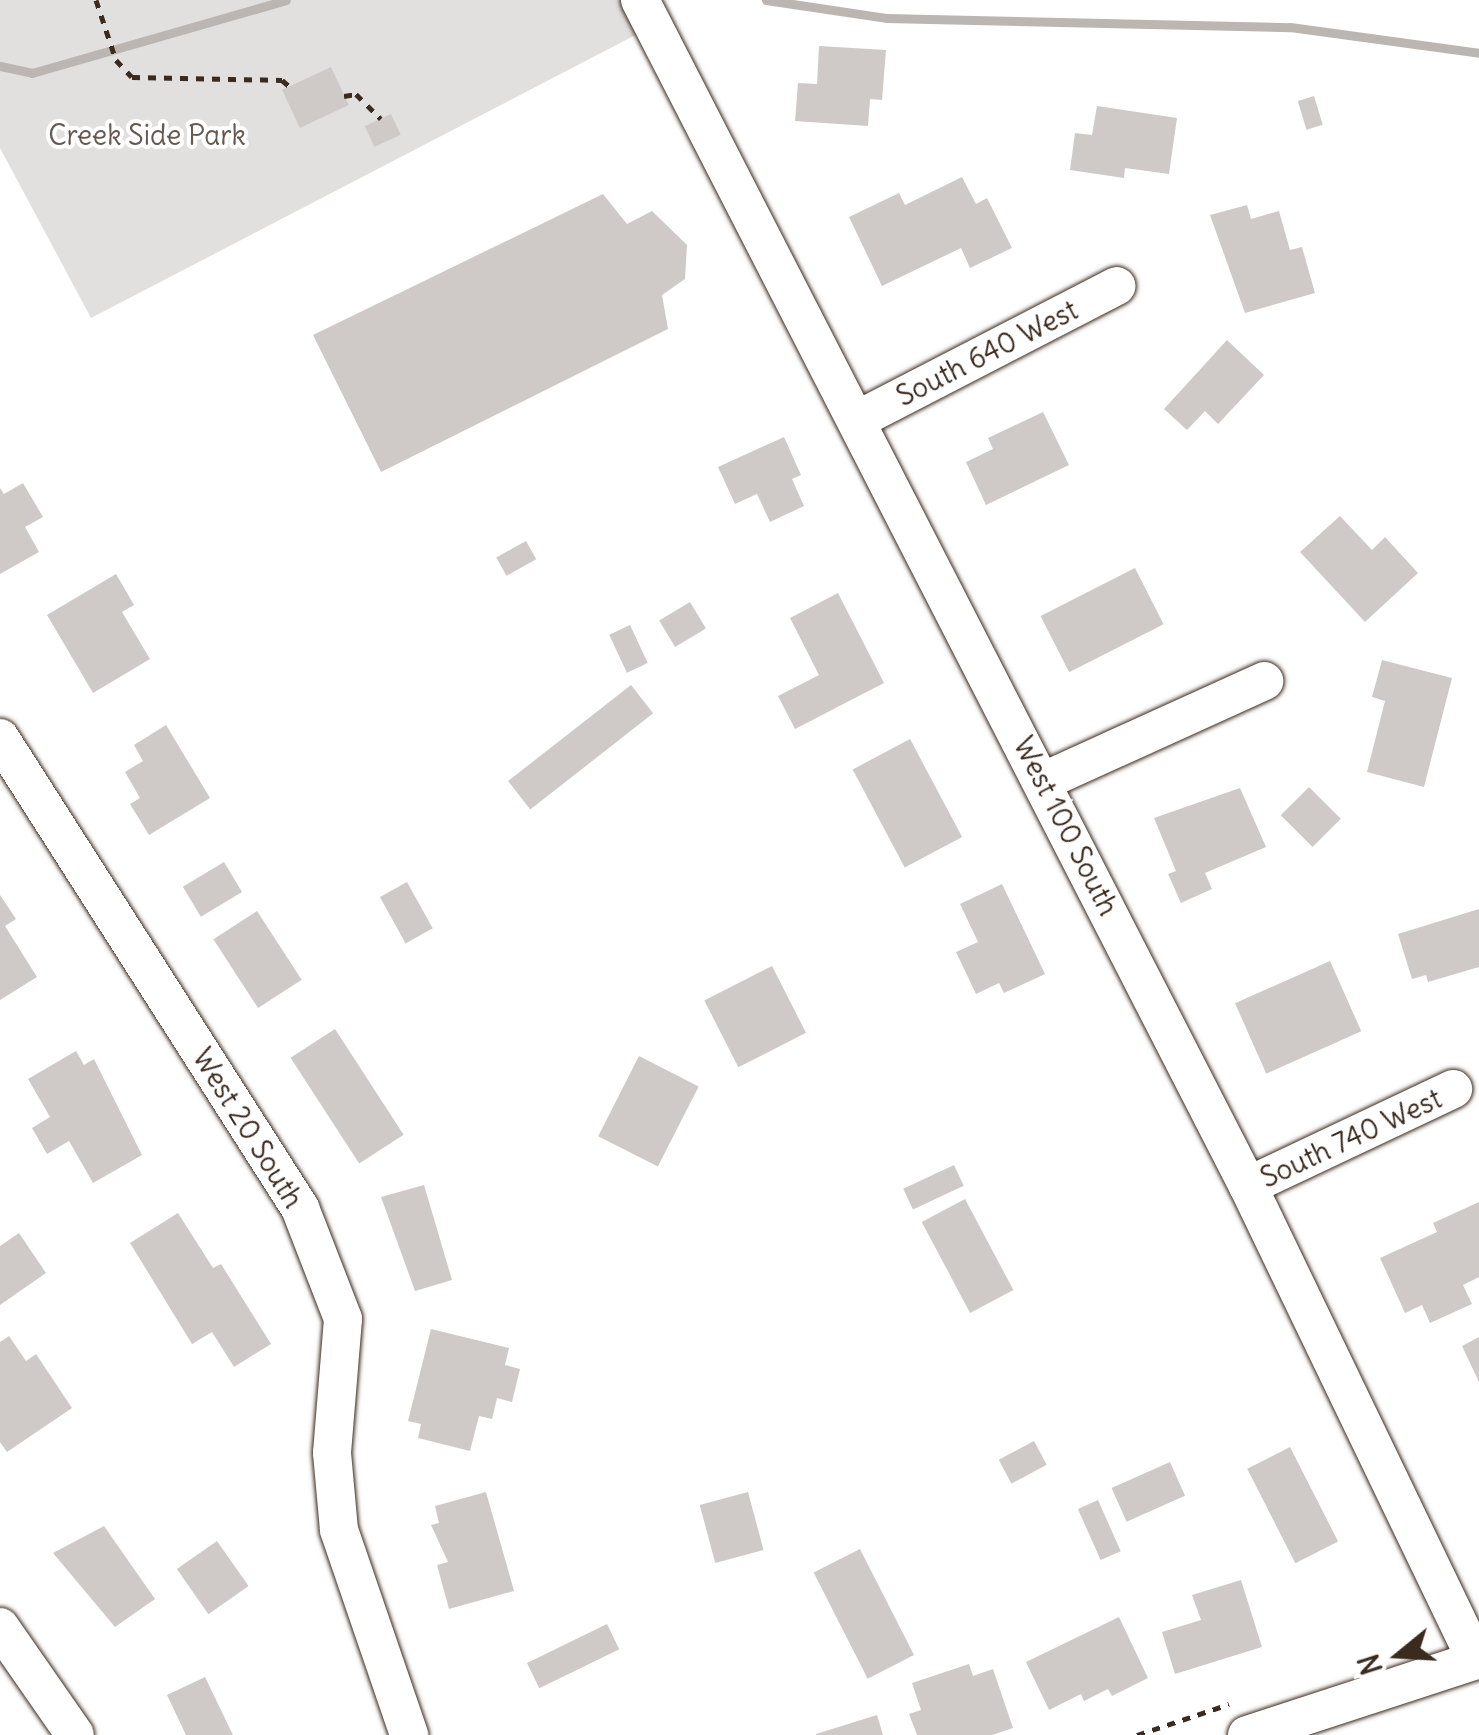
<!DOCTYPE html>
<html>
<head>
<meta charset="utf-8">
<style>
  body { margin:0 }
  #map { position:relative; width:1479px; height:1735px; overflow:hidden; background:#fff; font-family:Delius,sans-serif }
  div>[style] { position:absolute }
  .green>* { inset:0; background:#e2e0de }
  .stream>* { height:9px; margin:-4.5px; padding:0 4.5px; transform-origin:4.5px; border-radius:4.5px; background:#bcb6b3 }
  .building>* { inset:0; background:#cfcac7; transform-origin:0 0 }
  .path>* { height:5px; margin-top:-2.5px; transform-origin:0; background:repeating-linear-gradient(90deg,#3b2a1e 0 8px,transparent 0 16px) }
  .roads { filter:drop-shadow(0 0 2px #3b2a1e) drop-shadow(0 0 2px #3b2a1e) }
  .minor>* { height:38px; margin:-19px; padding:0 19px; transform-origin:19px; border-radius:19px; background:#fff }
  span { translate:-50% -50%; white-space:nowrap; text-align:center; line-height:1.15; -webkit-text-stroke:8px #fff; paint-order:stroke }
  .park-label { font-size:28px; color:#65584e }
  .street-label { font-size:28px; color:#3b2a1e }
  .north { position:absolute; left:1349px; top:1605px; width:100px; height:100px; -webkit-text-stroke:8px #fff; paint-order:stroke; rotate:252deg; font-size:28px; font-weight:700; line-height:40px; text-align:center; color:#3b2a1e }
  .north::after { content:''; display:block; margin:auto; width:35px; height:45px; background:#3b2a1e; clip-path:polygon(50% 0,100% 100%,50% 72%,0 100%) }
</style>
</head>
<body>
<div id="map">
  <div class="green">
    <div style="clip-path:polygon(0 0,640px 0,653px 26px,91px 318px,0 148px)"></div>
  </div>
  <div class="stream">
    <div style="left:766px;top:0;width:121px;rotate:8.5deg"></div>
    <div style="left:886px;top:18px;width:404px;rotate:1.3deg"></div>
    <div style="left:1290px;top:27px;width:191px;rotate:7.8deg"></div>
    <div style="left:0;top:66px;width:33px;rotate:12deg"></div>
    <div style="left:32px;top:73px;width:264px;rotate:-16deg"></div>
  </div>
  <div class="building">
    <div style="clip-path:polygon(819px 46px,886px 50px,882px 100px,870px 99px,868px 126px,795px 121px,798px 83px,817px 84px)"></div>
    <div style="left:331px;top:67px;width:42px;height:54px;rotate:65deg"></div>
    <div style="left:1314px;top:96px;width:30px;height:17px;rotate:73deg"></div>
    <div style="clip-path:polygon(1097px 106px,1177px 118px,1169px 174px,1125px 168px,1124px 178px,1070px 170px,1075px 133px,1092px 135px)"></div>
    <div style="left:391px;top:114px;width:23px;height:29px;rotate:65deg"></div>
    <div style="clip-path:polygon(962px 177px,976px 204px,987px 198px,1012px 248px,970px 268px,961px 248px,882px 286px,849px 217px,899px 193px,905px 205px)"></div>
    <div style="clip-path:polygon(603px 194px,627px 224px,652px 211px,687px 245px,685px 279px,662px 295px,668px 329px,381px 472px,313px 335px)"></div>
    <div style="clip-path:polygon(1247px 205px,1251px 219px,1279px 211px,1290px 250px,1302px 247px,1315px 293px,1245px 313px,1210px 215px)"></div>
    <div style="clip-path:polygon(1227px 340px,1264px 375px,1218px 424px,1205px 411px,1187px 430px,1164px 409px)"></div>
    <div style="clip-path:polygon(1043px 412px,1069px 465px,986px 505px,966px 462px,993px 449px,988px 438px)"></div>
    <div style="clip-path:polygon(784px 437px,801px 475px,792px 479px,804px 506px,770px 522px,757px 494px,735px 504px,718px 467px)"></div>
    <div style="clip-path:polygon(23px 483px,43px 517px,25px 527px,39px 552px,0 574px,0 488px,4px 494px)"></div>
    <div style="clip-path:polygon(1340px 516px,1372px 550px,1385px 537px,1418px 573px,1365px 622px,1300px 552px)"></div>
    <div style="left:526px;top:541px;width:21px;height:34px;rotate:61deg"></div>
    <div style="left:1135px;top:568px;width:63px;height:106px;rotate:63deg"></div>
    <div style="clip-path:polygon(116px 574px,134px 605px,122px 612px,150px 659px,93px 693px,47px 615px)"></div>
    <div style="clip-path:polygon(838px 593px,884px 683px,795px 729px,778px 696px,819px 675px,790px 618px)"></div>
    <div style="left:690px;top:602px;width:31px;height:36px;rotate:59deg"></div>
    <div style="left:630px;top:625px;width:42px;height:23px;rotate:65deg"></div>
    <div style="clip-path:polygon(1382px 660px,1452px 678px,1424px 787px,1367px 772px,1385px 701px,1372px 697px)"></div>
    <div style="left:631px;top:685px;width:36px;height:156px;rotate:52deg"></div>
    <div style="clip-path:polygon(166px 725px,210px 798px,149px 835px,130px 804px,140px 798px,125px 772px,143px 761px,134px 745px)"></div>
    <div style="left:910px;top:739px;width:111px;height:65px;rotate:62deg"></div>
    <div style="left:1309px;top:787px;width:45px;height:40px;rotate:45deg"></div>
    <div style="clip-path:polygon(1240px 788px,1266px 847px,1205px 873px,1212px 889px,1181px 903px,1168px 874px,1176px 871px,1154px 818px)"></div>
    <div style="left:224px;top:862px;width:35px;height:48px;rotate:59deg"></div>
    <div style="left:407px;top:882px;width:53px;height:31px;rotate:61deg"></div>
    <div style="clip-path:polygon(1002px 884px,1045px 974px,1004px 993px,999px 983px,976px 994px,956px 952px,978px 942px,960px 904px)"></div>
    <div style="clip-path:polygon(0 895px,16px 919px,5px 926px,37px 977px,0 1000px)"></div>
    <div style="clip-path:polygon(1479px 909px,1479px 967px,1428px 982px,1426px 975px,1412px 979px,1398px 934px)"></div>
    <div style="left:257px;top:911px;width:82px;height:52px;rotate:57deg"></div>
    <div style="left:1330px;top:961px;width:77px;height:104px;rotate:66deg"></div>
    <div style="left:772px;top:966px;width:75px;height:76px;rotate:63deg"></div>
    <div style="left:335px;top:1029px;width:126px;height:53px;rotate:57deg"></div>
    <div style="clip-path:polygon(76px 1051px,84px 1065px,94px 1059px,142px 1155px,93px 1183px,69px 1141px,47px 1154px,32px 1128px,50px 1117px,28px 1079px)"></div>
    <div style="left:639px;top:1056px;width:67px;height:90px;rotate:27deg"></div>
    <div style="left:954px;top:1165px;width:23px;height:56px;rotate:65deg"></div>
    <div style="clip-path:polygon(424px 1185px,452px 1280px,415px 1291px,381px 1197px)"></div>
    <div style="left:965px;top:1199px;width:103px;height:49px;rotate:62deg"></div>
    <div style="clip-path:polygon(1479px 1202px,1479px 1277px,1463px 1285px,1472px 1304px,1430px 1323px,1422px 1305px,1405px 1313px,1380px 1258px,1437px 1232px,1433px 1223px)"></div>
    <div style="clip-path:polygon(178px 1213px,213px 1268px,221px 1264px,271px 1344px,234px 1367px,212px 1332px,192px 1344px,130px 1243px)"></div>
    <div style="clip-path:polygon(19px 1233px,46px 1273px,0 1305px,0 1246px)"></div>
    <div style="clip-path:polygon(431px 1329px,509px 1348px,505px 1365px,520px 1369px,512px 1402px,497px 1398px,492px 1419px,479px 1416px,470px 1451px,418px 1438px,421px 1424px,408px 1421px)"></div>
    <div style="clip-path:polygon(9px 1336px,26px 1361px,36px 1354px,72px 1408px,7px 1452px,0 1442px,0 1342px)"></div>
    <div style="clip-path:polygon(1479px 1337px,1479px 1382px,1462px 1346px)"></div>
    <div style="left:1034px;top:1441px;width:27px;height:40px;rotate:62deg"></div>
    <div style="left:1290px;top:1447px;width:106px;height:48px;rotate:63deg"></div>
    <div style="left:1170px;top:1462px;width:37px;height:64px;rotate:66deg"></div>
    <div style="clip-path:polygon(486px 1492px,514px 1591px,449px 1609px,437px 1565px,448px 1562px,431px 1525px,439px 1523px,435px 1506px)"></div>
    <div style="left:748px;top:1492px;width:60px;height:50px;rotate:75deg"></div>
    <div style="left:1098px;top:1500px;width:56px;height:22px;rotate:66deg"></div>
    <div style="clip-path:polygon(104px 1526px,155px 1599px,115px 1627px,53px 1553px)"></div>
    <div style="left:217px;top:1541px;width:55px;height:49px;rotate:55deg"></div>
    <div style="left:860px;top:1549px;width:119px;height:52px;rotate:63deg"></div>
    <div style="clip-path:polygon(1241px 1580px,1262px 1647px,1175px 1674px,1162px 1632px,1201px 1620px,1192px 1595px)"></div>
    <div style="clip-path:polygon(1119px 1617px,1148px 1678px,1112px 1696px,1108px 1689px,1084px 1701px,1081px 1694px,1049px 1710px,1026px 1662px)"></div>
    <div style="left:607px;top:1624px;width:28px;height:89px;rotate:64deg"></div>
    <div style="clip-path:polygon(969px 1664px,973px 1676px,993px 1669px,1013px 1728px,992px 1735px,917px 1735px,909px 1714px,921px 1710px,912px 1683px)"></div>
    <div style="clip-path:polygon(205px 1677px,233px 1735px,186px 1735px,167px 1695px)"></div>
    <div style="clip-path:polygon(877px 1715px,883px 1735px,816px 1735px,816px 1734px)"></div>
  </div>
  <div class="path">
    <div style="left:96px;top:0;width:63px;rotate:71.6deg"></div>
    <div style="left:116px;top:60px;width:23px;rotate:47deg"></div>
    <div style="left:132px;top:77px;width:150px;rotate:1.1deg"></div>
    <div style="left:282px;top:80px;width:11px;rotate:41deg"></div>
    <div style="left:344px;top:96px;width:12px;rotate:-9deg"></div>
    <div style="left:356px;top:94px;width:35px;rotate:45deg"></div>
    <div style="left:1137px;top:1735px;width:97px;rotate:-18.6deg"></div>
  </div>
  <div class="roads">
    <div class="minor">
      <div style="left:640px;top:0;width:1333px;rotate:62.86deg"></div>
      <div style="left:1248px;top:1186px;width:526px;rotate:64.31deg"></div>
      <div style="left:857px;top:420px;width:292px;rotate:-27.3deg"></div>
      <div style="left:0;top:738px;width:558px;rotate:57.45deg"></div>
      <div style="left:300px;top:1208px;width:119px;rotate:68.8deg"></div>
      <div style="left:343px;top:1319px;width:134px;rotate:94.7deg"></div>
      <div style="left:332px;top:1453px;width:77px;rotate:84.8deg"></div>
      <div style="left:339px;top:1530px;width:217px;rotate:71.1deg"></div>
      <div style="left:1044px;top:781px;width:242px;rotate:-24.4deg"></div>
      <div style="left:1248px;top:1186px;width:227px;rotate:-25.3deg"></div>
      <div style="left:0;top:1627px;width:131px;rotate:55.2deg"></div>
      <div style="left:1247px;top:1735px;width:244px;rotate:-18.1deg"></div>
    </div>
  </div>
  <div class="park-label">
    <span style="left:147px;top:135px">Creek Side Park</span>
  </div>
  <div class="street-label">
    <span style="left:987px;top:353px;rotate:-27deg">South 640 West</span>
    <span style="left:1066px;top:826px;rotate:63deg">West 100 South</span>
    <span style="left:248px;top:1128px;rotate:58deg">West 20 South</span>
    <span style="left:1351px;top:1138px;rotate:-25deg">South 740 West</span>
  </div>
  <div class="north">N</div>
</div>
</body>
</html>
